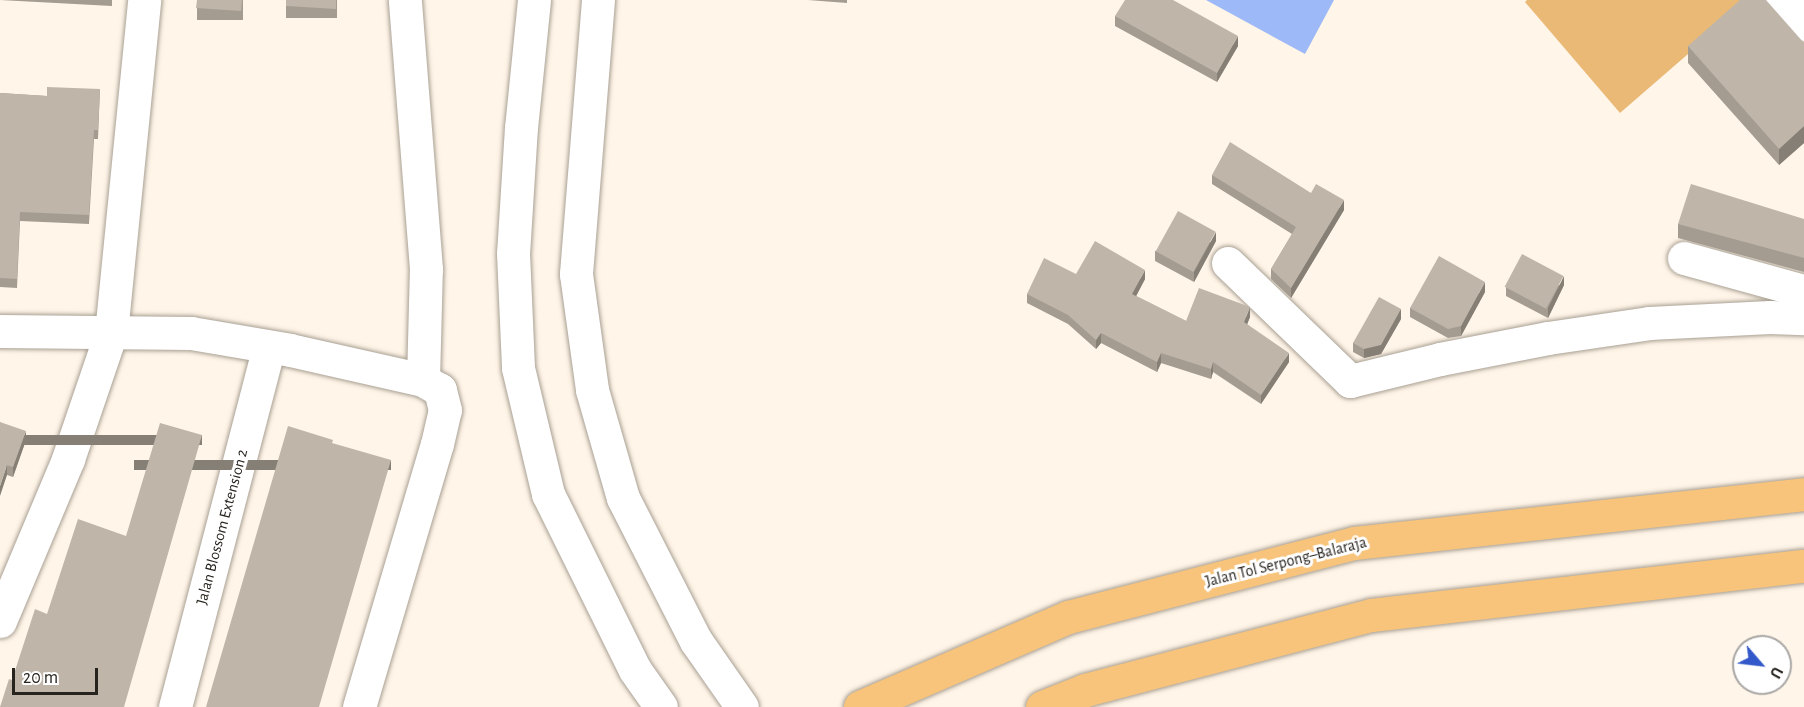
<!DOCTYPE html>
<html>
<head>
<meta charset="utf-8">
<style>
  body { margin:0 }
  #map { position:relative; width:1804px; height:707px; overflow:hidden; background:#fff5e8; font-family:"Alegreya Sans",sans-serif }
  div>[style] { position:absolute }
  .green>* { inset:0; background:#eab976 }
  .water>* { inset:0; background:#9eb9f7 }
  .roads { filter:drop-shadow(0 0 2px #a9a094) drop-shadow(0 0 2px #a9a094) }
  .minor>* { height:33px; margin:-16.5px; padding:0 16.5px; transform-origin:16.5px; border-radius:16.5px; background:#fff }
  .highway>* { height:33px; margin:-16.5px; padding:0 16.5px; transform-origin:16.5px; border-radius:16.5px; background:#f8c47c }
  .wall>* { inset:0; background:#a49c91; transform-origin:0 0 }
  .shaded-wall>* { inset:0; background:#867f76; transform-origin:0 0 }
  .building>* { inset:0; background:#bfb5a9; transform-origin:0 0 }
  span { translate:-50% -50%; white-space:nowrap; text-align:center; line-height:1.15; -webkit-text-stroke:6px #fff; paint-order:stroke }
  .street-label { font-size:16px; color:#27231e }
  .north { position:absolute; left:1732px; top:635px; width:60px; height:60px; box-sizing:border-box; background:#fff; border:2px solid #a9a7a5; border-radius:50%; rotate:118deg; font-size:16px; font-weight:700; line-height:24px; text-align:center; color:#27231e }
  .north::after { content:''; display:block; margin:auto; width:21px; height:27px; background:#3358c9; clip-path:polygon(50% 0,100% 100%,50% 72%,0 100%) }
  .scale { position:absolute; left:12px; top:668px; width:86px; height:27px; box-sizing:border-box; border:3px solid #27231e; border-top:0; padding-left:8px; font-size:18px; line-height:21px; white-space:nowrap; color:#27231e; -webkit-text-stroke:4px #fff; paint-order:stroke }
</style>
</head>
<body>
<div id="map">
  <div class="green">
    <div style="clip-path:polygon(1527px 0,1747px 0,1748px 2px,1620px 113px,1525px 2px)"></div>
  </div>
  <div class="water">
    <div style="clip-path:polygon(1206px 0,1334px 0,1305px 54px)"></div>
  </div>
  <div class="roads">
    <div class="minor">
      <div style="left:534px;top:0;width:128px;rotate:95.8deg"></div>
      <div style="left:521px;top:127px;width:126px;rotate:93.6deg"></div>
      <div style="left:513px;top:253px;width:115px;rotate:87.5deg"></div>
      <div style="left:518px;top:368px;width:130px;rotate:76.6deg"></div>
      <div style="left:548px;top:494px;width:196px;rotate:63.7deg"></div>
      <div style="left:635px;top:670px;width:45px;rotate:54.9deg"></div>
      <div style="left:598px;top:0;width:275px;rotate:94.6deg"></div>
      <div style="left:576px;top:274px;width:117px;rotate:82.1deg"></div>
      <div style="left:592px;top:390px;width:112px;rotate:74deg"></div>
      <div style="left:623px;top:498px;width:161px;rotate:63deg"></div>
      <div style="left:696px;top:641px;width:80px;rotate:55.1deg"></div>
      <div style="left:1782px;top:0;width:33px;rotate:47deg"></div>
      <div style="left:1684px;top:258px;width:124px;rotate:15.4deg"></div>
      <div style="left:1228px;top:263px;width:170px;rotate:44deg"></div>
      <div style="left:1350px;top:381px;width:93px;rotate:-13.7deg"></div>
      <div style="left:1440px;top:359px;width:110px;rotate:-11deg"></div>
      <div style="left:1548px;top:338px;width:102px;rotate:-8.4deg"></div>
      <div style="left:1649px;top:323px;width:121px;rotate:-2.8deg"></div>
      <div style="left:1770px;top:317px;width:34px;rotate:2deg"></div>
      <div style="left:0;top:331px;width:191px;rotate:0.6deg"></div>
      <div style="left:191px;top:333px;width:100px;rotate:9.7deg"></div>
      <div style="left:290px;top:350px;width:136px;rotate:12.7deg"></div>
      <div style="left:0;top:621px;width:176px;rotate:-67.2deg"></div>
      <div style="left:68px;top:459px;width:133px;rotate:-71.2deg"></div>
      <div style="left:111px;top:333px;width:335px;rotate:-84.3deg"></div>
      <div style="left:175px;top:707px;width:372px;rotate:-75.4deg"></div>
      <div style="left:359px;top:707px;width:274px;rotate:-73.5deg"></div>
      <div style="left:437px;top:444px;width:35px;rotate:-77deg"></div>
      <div style="left:445px;top:410px;width:21px;rotate:-104deg"></div>
      <div style="left:440px;top:390px;width:20px;rotate:-150deg"></div>
      <div style="left:423px;top:380px;width:111px;rotate:-88.5deg"></div>
      <div style="left:426px;top:269px;width:270px;rotate:-94.5deg"></div>
    </div>
    <div class="highway">
      <div style="left:860px;top:707px;width:227px;rotate:-23.4deg"></div>
      <div style="left:1068px;top:617px;width:295px;rotate:-14.5deg"></div>
      <div style="left:1354px;top:543px;width:453px;rotate:-6.2deg"></div>
      <div style="left:1042px;top:707px;width:46px;rotate:-21.6deg"></div>
      <div style="left:1085px;top:690px;width:296px;rotate:-14.7deg"></div>
      <div style="left:1371px;top:615px;width:436px;rotate:-6.5deg"></div>
    </div>
  </div>
  <div class="wall">
    <div style="clip-path:polygon(0 0,112px 0,112px 6px)"></div>
    <div style="left:197px;top:0;width:46px;height:20px"></div>
    <div style="left:286px;top:0;width:51px;height:18px"></div>
    <div style="clip-path:polygon(808px 0,847px 0,847px 3px)"></div>
    <div style="clip-path:polygon(1115px 16px,1238px 46px,1217px 82px,1115px 26px)"></div>
    <div style="clip-path:polygon(1804px 43px,1804px 143px,1779px 165px,1688px 63px,1688px 46px)"></div>
    <div style="clip-path:polygon(100px 89px,98px 139px,94px 139px,89px 224px,20px 221px,17px 288px,0 287px,0 93px,47px 96px)"></div>
    <div style="clip-path:polygon(1212px 175px,1311px 193px,1344px 210px,1291px 298px,1271px 279px,1271px 269px,1292px 234px,1212px 184px)"></div>
    <div style="clip-path:polygon(1804px 219px,1804px 272px,1678px 238px,1678px 224px)"></div>
    <div style="clip-path:polygon(1216px 241px,1194px 282px,1155px 261px,1155px 251px)"></div>
    <div style="clip-path:polygon(1076px 274px,1145px 279px,1136px 296px,1186px 321px,1250px 317px,1247px 324px,1289px 362px,1261px 404px,1213px 372px,1211px 379px,1161px 363px,1157px 372px,1101px 343px,1096px 349px,1068px 324px,1027px 303px,1027px 294px)"></div>
    <div style="clip-path:polygon(1564px 285px,1548px 318px,1506px 296px,1506px 287px)"></div>
    <div style="clip-path:polygon(1485px 292px,1461px 336px,1448px 338px,1410px 317px,1410px 308px)"></div>
    <div style="clip-path:polygon(1401px 319px,1381px 354px,1364px 358px,1353px 352px,1353px 343px)"></div>
    <div style="clip-path:polygon(0 422px,26px 440px,13px 477px,7px 475px)"></div>
  </div>
  <div class="shaded-wall">
    <div style="clip-path:polygon(1238px 36px,1238px 46px,1217px 82px,1217px 73px)"></div>
    <div style="clip-path:polygon(1804px 126px,1804px 143px,1779px 165px,1779px 149px)"></div>
    <div style="clip-path:polygon(1344px 200px,1344px 210px,1291px 298px,1291px 288px)"></div>
    <div style="clip-path:polygon(1216px 232px,1216px 241px,1194px 282px,1194px 272px)"></div>
    <div style="clip-path:polygon(1145px 270px,1145px 279px,1132px 304px,1132px 294px)"></div>
    <div style="clip-path:polygon(1564px 276px,1564px 285px,1548px 318px,1548px 308px)"></div>
    <div style="clip-path:polygon(1485px 282px,1485px 292px,1461px 336px,1461px 326px)"></div>
    <div style="clip-path:polygon(1250px 307px,1250px 317px,1244px 332px,1244px 322px)"></div>
    <div style="clip-path:polygon(1401px 309px,1401px 319px,1381px 354px,1364px 358px,1364px 349px)"></div>
    <div style="clip-path:polygon(1101px 333px,1101px 343px,1096px 349px,1096px 340px)"></div>
    <div style="clip-path:polygon(1161px 353px,1161px 363px,1157px 372px,1157px 362px)"></div>
    <div style="clip-path:polygon(1289px 353px,1289px 362px,1261px 404px,1261px 395px)"></div>
    <div style="clip-path:polygon(1213px 362px,1213px 372px,1211px 379px,1211px 369px)"></div>
    <div style="clip-path:polygon(26px 431px,26px 440px,13px 477px,13px 467px)"></div>
    <div style="left:202px;top:435px;width:10px;height:283px;rotate:90deg"></div>
    <div style="left:391px;top:460px;width:10px;height:257px;rotate:90deg"></div>
    <div style="clip-path:polygon(7px 465px,7px 475px,0 496px,0 486px)"></div>
  </div>
  <div class="building">
    <div style="clip-path:polygon(197px 0,242px 0,241px 11px,196px 8px)"></div>
    <div style="clip-path:polygon(286px 0,336px 0,336px 9px,286px 6px)"></div>
    <div style="clip-path:polygon(1125px 0,1173px 0,1238px 36px,1217px 73px,1115px 16px)"></div>
    <div style="clip-path:polygon(1740px 0,1766px 0,1804px 43px,1804px 126px,1779px 149px,1688px 46px)"></div>
    <div style="clip-path:polygon(47px 87px,100px 89px,98px 130px,94px 130px,89px 215px,20px 212px,17px 279px,0 278px,0 93px,47px 96px)"></div>
    <div style="clip-path:polygon(1230px 142px,1311px 193px,1316px 184px,1344px 200px,1291px 288px,1271px 269px,1296px 227px,1212px 175px)"></div>
    <div style="clip-path:polygon(1691px 184px,1804px 219px,1804px 258px,1678px 224px)"></div>
    <div style="left:1178px;top:211px;width:43px;height:46px;rotate:29deg"></div>
    <div style="clip-path:polygon(1095px 241px,1145px 270px,1132px 294px,1186px 321px,1199px 288px,1250px 307px,1244px 322px,1289px 353px,1261px 395px,1213px 362px,1211px 369px,1161px 353px,1157px 362px,1101px 333px,1096px 340px,1068px 315px,1027px 294px,1044px 258px,1076px 274px)"></div>
    <div style="left:1522px;top:254px;width:47px;height:37px;rotate:28deg"></div>
    <div style="clip-path:polygon(1439px 256px,1485px 282px,1461px 326px,1448px 329px,1410px 308px)"></div>
    <div style="clip-path:polygon(1379px 297px,1401px 309px,1381px 345px,1364px 349px,1353px 343px)"></div>
    <div style="clip-path:polygon(0 422px,26px 431px,13px 467px,7px 465px,0 486px)"></div>
    <div style="clip-path:polygon(160px 423px,202px 435px,124px 707px,0 707px,9px 679px,12px 680px,35px 609px,47px 614px,78px 519px,126px 536px)"></div>
    <div style="clip-path:polygon(288px 426px,333px 440px,332px 443px,391px 460px,319px 707px,206px 707px)"></div>
  </div>
  <div class="street-label">
    <span style="left:222px;top:527px;rotate:-75deg">Jalan Blossom Extension 2</span>
    <span style="left:1286px;top:562px;rotate:-14deg">Jalan Tol Serpong–Balaraja</span>
  </div>
  <div class="north">U</div>
  <div class="scale">20 m</div>
</div>
</body>
</html>
